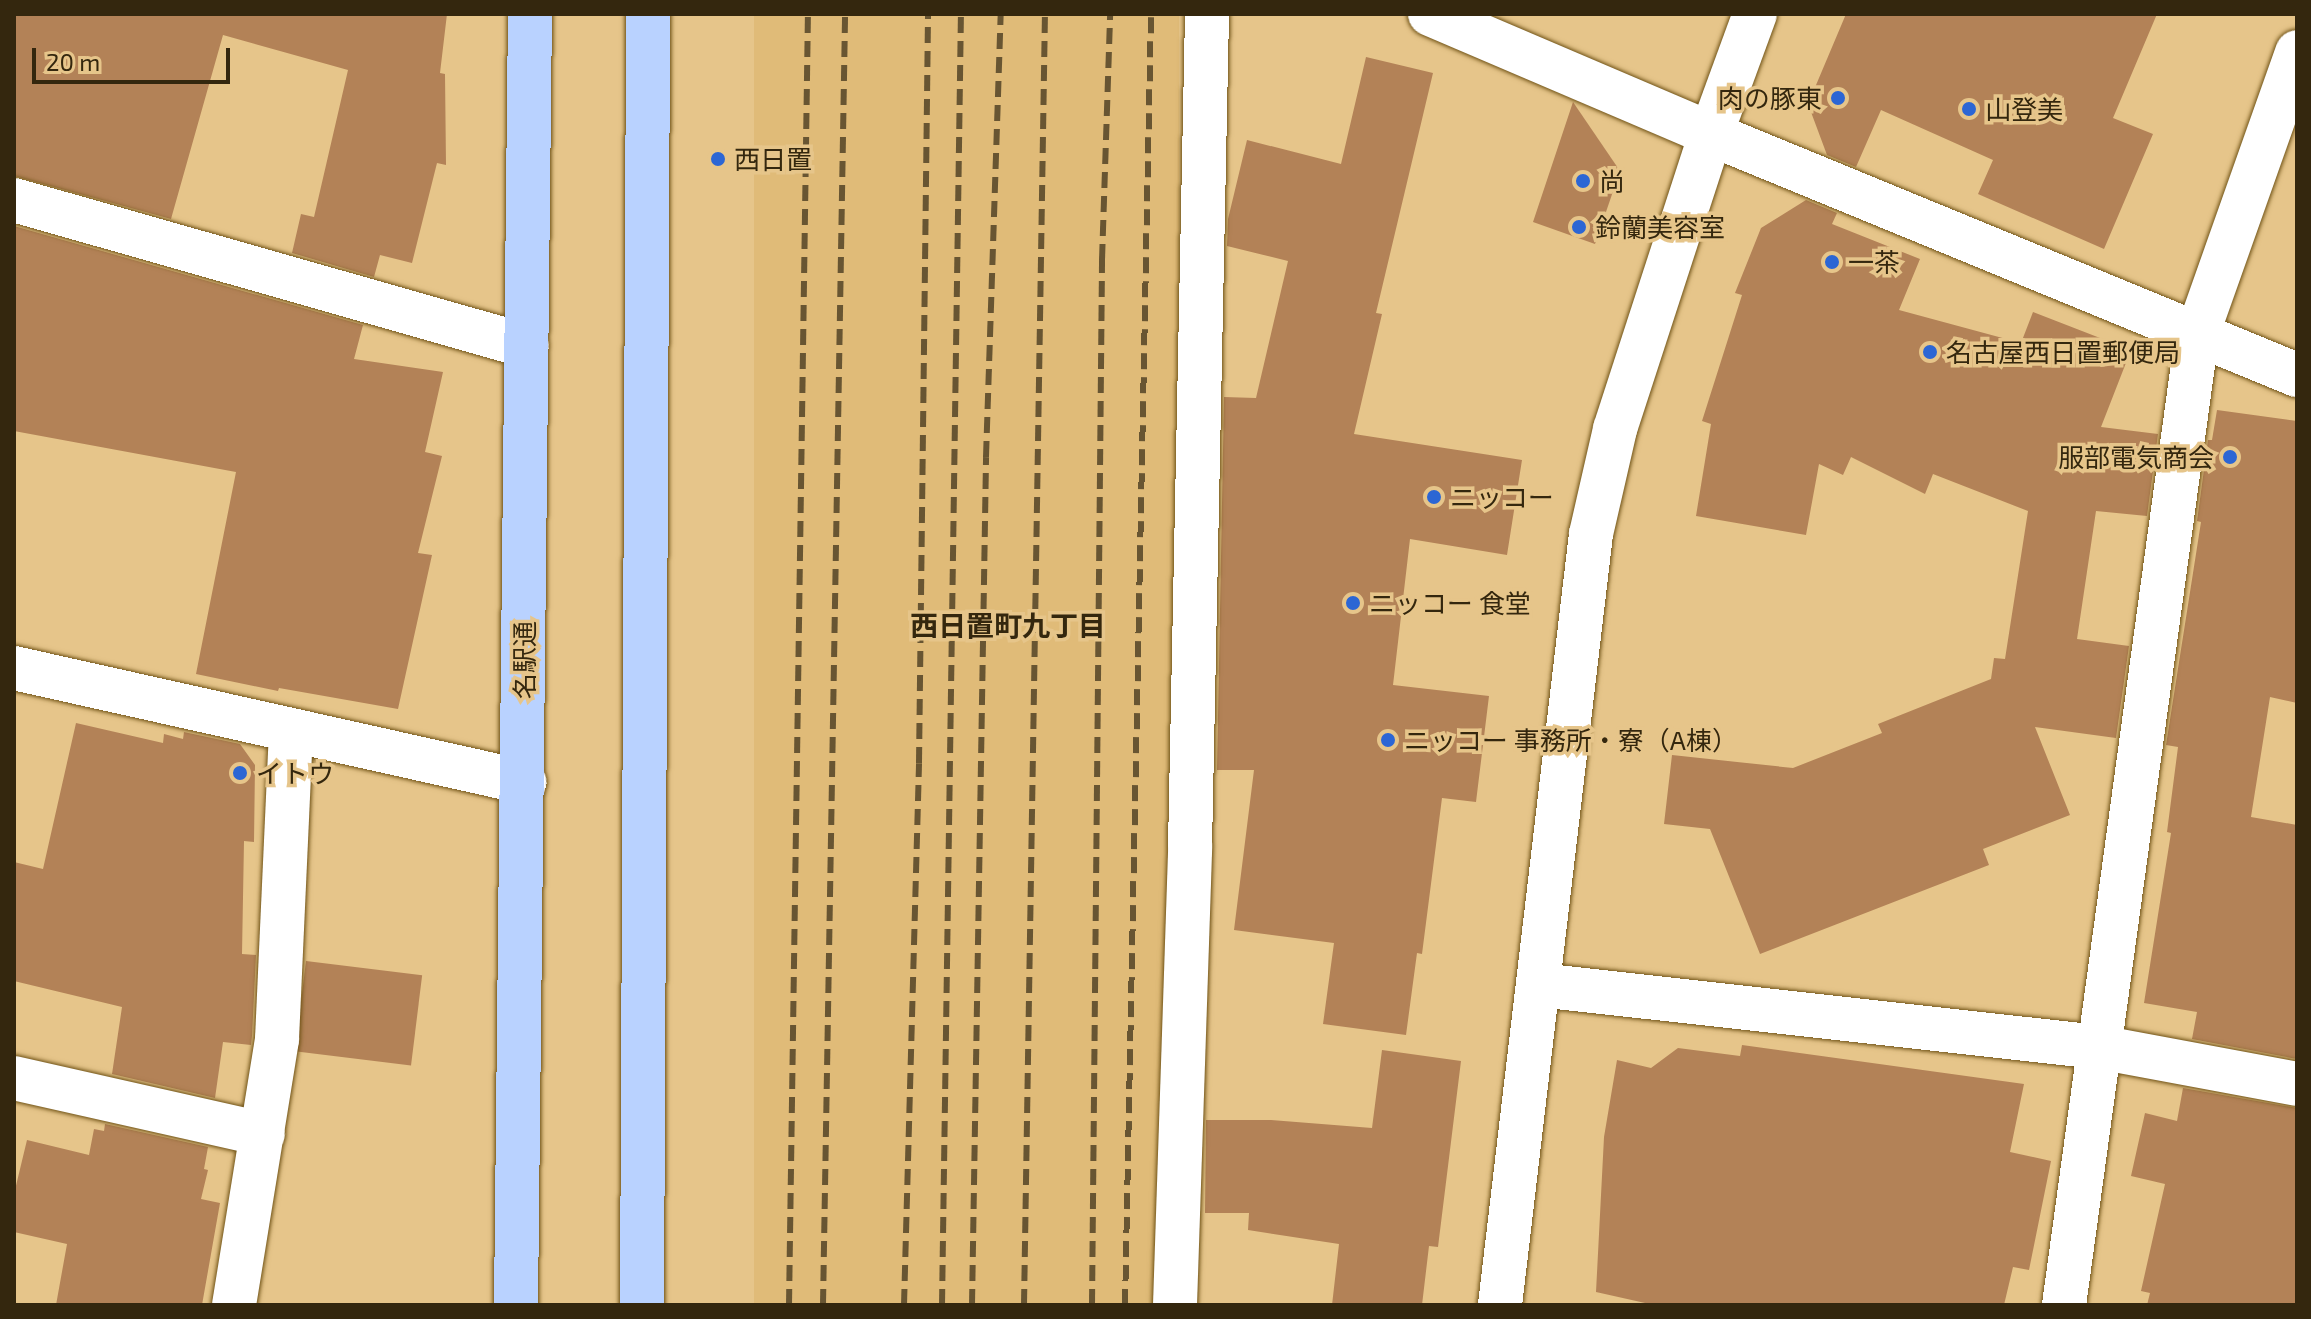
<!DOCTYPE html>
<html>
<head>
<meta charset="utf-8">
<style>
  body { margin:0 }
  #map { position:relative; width:2311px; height:1319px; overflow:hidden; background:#e6c58a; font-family:"Exo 2","Noto Sans JP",sans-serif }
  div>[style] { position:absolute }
  .built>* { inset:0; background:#e0bb78; transform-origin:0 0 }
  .building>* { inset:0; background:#b38257; transform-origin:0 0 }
  .roads { filter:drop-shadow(0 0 2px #705316) drop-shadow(0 0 2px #705316) }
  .street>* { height:44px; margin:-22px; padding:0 22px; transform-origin:22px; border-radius:22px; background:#fff }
  .secondary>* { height:44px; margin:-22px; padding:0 22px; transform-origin:22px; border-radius:22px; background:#fff }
  .primary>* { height:44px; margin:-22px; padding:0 22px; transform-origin:22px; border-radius:22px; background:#b9d2ff }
  .rail>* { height:6px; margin-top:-3px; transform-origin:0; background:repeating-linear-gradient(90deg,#685532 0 16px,transparent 0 24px) }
  .dots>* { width:22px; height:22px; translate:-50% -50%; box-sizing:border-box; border:4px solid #e6c58a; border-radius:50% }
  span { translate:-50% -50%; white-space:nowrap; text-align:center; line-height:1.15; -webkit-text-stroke:7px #e6c58a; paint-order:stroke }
  .poi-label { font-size:26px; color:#34270e }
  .right { translate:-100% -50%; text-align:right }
  .left { translate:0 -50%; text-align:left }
  .street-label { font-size:26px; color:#34270e }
  .neighbourhood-label { font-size:28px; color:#34270e; font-weight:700 }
  .frame { position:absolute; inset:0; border:16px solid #34270e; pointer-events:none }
  .scale { position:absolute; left:32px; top:48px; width:198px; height:36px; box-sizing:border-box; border:4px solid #34270e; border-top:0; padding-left:10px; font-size:24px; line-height:28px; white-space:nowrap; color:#34270e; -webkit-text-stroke:6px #e6c58a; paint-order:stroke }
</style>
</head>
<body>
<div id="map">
  <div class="built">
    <div style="left:754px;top:14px;width:425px;height:1291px"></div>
  </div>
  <div class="building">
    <div style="clip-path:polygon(14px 14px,447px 14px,440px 73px,445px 74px,446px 165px,437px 163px,412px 263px,380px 255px,374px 277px,292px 253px,301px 214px,314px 217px,348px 70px,223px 35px,171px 219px,14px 176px)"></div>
    <div style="clip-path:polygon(1846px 14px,2157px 14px,2113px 118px,2153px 134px,2104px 249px,1978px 194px,1993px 160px,1881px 110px,1856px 167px,1827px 155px,1808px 104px)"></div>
    <div style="clip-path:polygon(1366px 57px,1433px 73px,1376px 313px,1382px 314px,1354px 434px,1522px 460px,1507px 555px,1410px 539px,1393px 685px,1489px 696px,1476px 802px,1442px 798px,1422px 954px,1417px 953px,1406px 1035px,1323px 1024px,1334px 943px,1234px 930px,1254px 770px,1217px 770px,1224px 397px,1256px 398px,1288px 261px,1227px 246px,1228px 219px,1247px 140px,1341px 164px)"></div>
    <div style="clip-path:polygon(1573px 102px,1620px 171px,1595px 244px,1533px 222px)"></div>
    <div style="clip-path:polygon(1806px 200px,1837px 213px,1832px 224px,1920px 259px,1899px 310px,2021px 343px,2033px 312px,2131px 350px,2101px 427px,2158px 434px,2147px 516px,2096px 511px,2077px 639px,2129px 646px,2116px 738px,2035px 727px,2070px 815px,1983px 849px,1989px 865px,1760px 954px,1710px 829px,1664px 824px,1672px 755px,1793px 768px,1882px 733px,1878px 724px,1991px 679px,1994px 658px,2005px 659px,2028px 511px,1933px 474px,1925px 494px,1851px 457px,1843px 475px,1819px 464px,1806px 535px,1696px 516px,1711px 424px,1702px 421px,1742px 295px,1735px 293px,1761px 228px)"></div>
    <div style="clip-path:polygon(14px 226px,363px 325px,354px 359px,443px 372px,425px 452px,442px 456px,418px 553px,432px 555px,398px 709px,279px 688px,278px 691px,196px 674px,236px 472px,14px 431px)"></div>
    <div style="clip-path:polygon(2217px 410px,2297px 421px,2297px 703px,2270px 697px,2251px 817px,2297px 825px,2297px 1059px,2192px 1039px,2197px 1012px,2144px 1003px,2171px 833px,2167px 832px,2178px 747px,2166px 745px,2201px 522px,2197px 521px,2208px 440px,2212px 440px)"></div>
    <div style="clip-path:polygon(76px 723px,163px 743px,164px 734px,183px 739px,184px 732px,240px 744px,255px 765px,254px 842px,244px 841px,242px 954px,256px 955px,252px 1036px,251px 1045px,223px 1042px,215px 1098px,112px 1074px,122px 1007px,14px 981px,14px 862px,43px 869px)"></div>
    <div style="left:306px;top:961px;width:117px;height:91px;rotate:7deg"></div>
    <div style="clip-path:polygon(1742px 1045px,2024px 1084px,2010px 1152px,2051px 1161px,2029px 1270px,2013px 1267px,2004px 1305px,1654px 1305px,1596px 1292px,1604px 1137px,1617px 1060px,1651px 1068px,1678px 1048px,1740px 1056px)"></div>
    <div style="clip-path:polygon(1382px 1050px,1461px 1061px,1438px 1247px,1429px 1246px,1422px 1305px,1332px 1305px,1339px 1244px,1248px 1230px,1249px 1213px,1205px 1213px,1206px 1120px,1271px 1120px,1372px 1128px)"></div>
    <div style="clip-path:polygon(2183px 1088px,2297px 1108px,2297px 1305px,2147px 1305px,2150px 1293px,2141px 1291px,2165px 1184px,2131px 1176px,2145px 1113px,2177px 1121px)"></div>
    <div style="clip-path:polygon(105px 1124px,208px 1147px,204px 1169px,208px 1170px,201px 1199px,220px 1203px,202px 1305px,56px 1305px,67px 1244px,14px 1232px,14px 1194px,27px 1140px,89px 1155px,94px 1129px,104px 1131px)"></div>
  </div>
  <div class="roads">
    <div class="street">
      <div style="left:1430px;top:14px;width:306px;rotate:23.1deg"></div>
      <div style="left:1711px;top:134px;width:634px;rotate:22.36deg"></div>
      <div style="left:14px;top:200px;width:533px;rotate:15.89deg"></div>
      <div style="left:14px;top:668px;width:523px;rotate:12.6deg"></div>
      <div style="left:1539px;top:985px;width:562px;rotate:6.33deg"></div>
      <div style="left:2098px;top:1047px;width:202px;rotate:10.5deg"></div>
      <div style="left:14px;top:1078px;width:255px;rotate:12.7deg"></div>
      <div style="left:234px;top:1305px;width:269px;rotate:-80.8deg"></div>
      <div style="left:277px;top:1039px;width:308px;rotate:-87.4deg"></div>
      <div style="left:1175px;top:1305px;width:458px;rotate:-88.1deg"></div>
      <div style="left:1190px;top:847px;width:833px;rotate:-88.83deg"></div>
      <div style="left:2064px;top:1305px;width:979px;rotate:-82.19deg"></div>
      <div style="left:2197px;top:335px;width:300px;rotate:-70.5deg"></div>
    </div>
    <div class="secondary">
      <div style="left:1500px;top:1305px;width:776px;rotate:-83.27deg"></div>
      <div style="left:1591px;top:534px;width:108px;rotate:-77.1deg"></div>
      <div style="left:1615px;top:429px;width:310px;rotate:-72deg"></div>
      <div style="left:1711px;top:134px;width:128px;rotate:-69.9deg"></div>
    </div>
    <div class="primary">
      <div style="left:516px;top:1305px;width:1291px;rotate:-89.38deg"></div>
      <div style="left:642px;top:1305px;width:1291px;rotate:-89.73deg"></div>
    </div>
  </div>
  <div class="rail">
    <div style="left:789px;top:1305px;width:1291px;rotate:-89.16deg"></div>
    <div style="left:823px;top:1305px;width:1291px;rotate:-89.02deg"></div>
    <div style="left:904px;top:1305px;width:542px;rotate:-88.41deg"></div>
    <div style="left:919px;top:763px;width:749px;rotate:-89.31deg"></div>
    <div style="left:942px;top:1305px;width:1291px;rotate:-89.16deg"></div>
    <div style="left:972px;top:1305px;width:848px;rotate:-89.05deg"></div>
    <div style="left:986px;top:457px;width:443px;rotate:-88.1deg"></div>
    <div style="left:1024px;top:1305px;width:1291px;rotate:-89.07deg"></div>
    <div style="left:1092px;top:1305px;width:1045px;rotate:-89.45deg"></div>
    <div style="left:1102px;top:260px;width:246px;rotate:-88.1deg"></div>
    <div style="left:1125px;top:1305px;width:1291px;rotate:-88.85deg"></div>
  </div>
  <div class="dots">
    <div style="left:1838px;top:98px;background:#2c66d4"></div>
    <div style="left:1969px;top:109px;background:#2c66d4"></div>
    <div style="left:718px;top:159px;background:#2c66d4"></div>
    <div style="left:1583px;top:181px;background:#2c66d4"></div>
    <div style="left:1579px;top:227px;background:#2c66d4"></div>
    <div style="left:1832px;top:262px;background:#2c66d4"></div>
    <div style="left:1930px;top:352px;background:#2c66d4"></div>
    <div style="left:2230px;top:457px;background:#2c66d4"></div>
    <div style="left:1434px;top:497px;background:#2c66d4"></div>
    <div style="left:1353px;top:603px;background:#2c66d4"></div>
    <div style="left:1388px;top:740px;background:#2c66d4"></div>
    <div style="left:240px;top:773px;background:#2c66d4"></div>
  </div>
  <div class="poi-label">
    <span class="right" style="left:1822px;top:98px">肉の豚東</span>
    <span class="left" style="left:1985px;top:109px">山登美</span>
    <span class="left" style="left:734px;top:159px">西日置</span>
    <span class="left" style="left:1599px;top:181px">尚</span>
    <span class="left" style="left:1595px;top:227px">鈴蘭美容室</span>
    <span class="left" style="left:1848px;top:262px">一茶</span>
    <span class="left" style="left:1946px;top:352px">名古屋西日置郵便局</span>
    <span class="right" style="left:2214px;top:457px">服部電気商会</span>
    <span class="left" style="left:1450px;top:497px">ニッコー</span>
    <span class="left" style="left:1369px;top:603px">ニッコー 食堂</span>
    <span class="left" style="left:1404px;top:740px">ニッコー 事務所・寮（A棟）</span>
    <span class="left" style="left:256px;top:773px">イトウ</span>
  </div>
  <div class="street-label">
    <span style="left:524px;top:660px;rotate:-90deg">名駅通</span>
  </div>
  <div class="neighbourhood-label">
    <span style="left:1008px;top:625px">西日置町九丁目</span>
  </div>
  <div class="frame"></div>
  <div class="scale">20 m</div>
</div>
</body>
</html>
